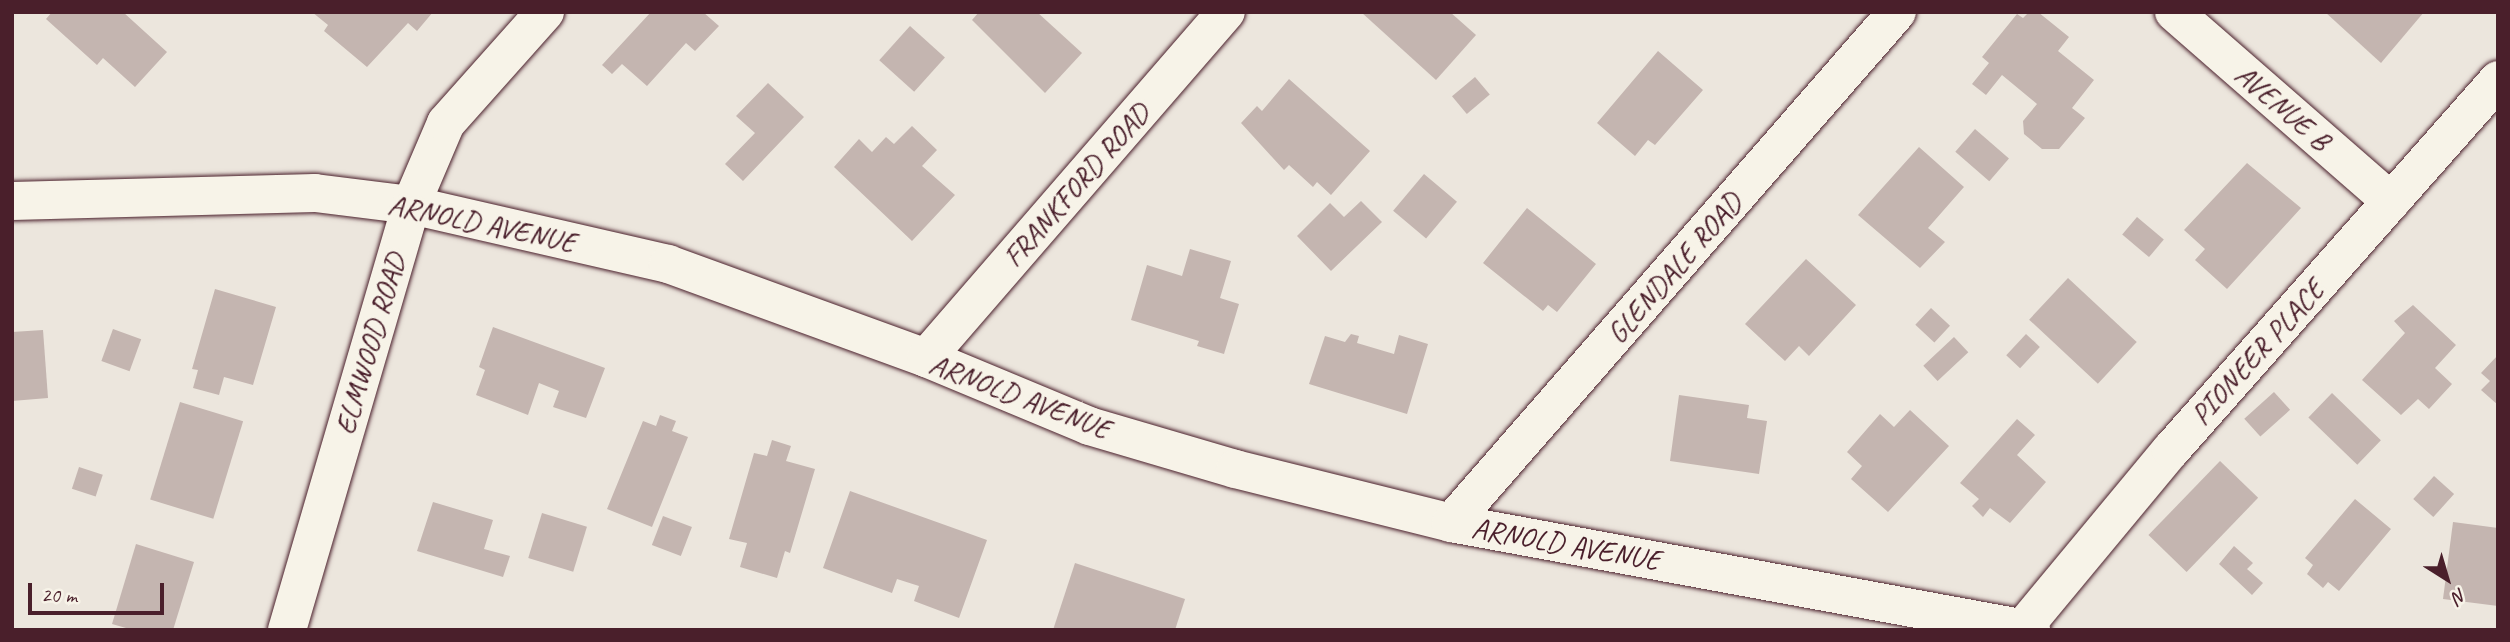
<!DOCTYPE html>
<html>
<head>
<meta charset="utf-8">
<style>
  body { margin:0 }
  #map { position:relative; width:2510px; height:642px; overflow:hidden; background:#ece6dd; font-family:Caveat,sans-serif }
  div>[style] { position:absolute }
  .building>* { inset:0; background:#c4b5b0; transform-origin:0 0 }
  .roads { filter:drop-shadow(0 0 2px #4a1f2b) drop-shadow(0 0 2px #4a1f2b) }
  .minor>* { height:38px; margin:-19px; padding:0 19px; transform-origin:19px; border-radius:19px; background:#f7f3e8 }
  span { translate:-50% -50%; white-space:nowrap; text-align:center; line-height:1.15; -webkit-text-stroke:7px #f7f3e8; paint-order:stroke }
  .street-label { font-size:30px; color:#4a1f2b }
  .frame { position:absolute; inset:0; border:14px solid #4a1f2b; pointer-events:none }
  .north { position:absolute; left:2412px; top:544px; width:70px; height:70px; -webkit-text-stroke:5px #f7f3e8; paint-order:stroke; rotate:143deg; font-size:19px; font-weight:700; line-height:28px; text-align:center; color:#4a1f2b }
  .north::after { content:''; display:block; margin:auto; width:24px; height:32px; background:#4a1f2b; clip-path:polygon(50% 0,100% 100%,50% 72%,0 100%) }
  .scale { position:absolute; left:28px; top:583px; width:136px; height:32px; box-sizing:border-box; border:4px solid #4a1f2b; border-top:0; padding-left:9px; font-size:21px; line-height:24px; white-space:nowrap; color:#4a1f2b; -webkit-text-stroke:5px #f7f3e8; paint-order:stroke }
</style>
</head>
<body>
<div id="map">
  <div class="building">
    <div style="clip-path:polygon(52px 12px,123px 12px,167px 52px,135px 87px,103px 58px,97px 65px,46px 19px)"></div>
    <div style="clip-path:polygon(312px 12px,433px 12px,417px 31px,408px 23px,367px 67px,324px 31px,328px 25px)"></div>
    <div style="clip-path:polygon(651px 12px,703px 12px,719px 26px,695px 51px,686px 43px,647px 86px,622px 64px,612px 74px,602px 65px)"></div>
    <div style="clip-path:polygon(979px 12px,1037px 12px,1082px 53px,1045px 93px,972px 20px)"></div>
    <div style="clip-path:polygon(1361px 12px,1450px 12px,1476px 35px,1436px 80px)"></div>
    <div style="clip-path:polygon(2029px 12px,2038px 12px,2069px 37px,2058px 51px,2094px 80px,2072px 108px,2085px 118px,2059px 149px,2042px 149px,2024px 134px,2023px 121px,2037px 104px,2002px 75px,1986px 95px,1972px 84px,1989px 63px,1982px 57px,2017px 14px,2023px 18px)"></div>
    <div style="clip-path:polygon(2325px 12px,2424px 12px,2381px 63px)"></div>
    <div style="left:910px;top:26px;width:47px;height:46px;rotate:42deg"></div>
    <div style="clip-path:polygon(1658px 51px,1703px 90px,1655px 145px,1648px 140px,1635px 156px,1597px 123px)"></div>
    <div style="left:1475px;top:77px;width:23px;height:30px;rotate:50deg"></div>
    <div style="clip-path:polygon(1289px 79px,1370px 151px,1331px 195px,1317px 182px,1313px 187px,1289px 165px,1284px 170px,1241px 123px,1257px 106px,1262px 111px)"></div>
    <div style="clip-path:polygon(768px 83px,804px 117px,743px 181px,725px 164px,755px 133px,736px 116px)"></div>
    <div style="clip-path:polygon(912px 126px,937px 150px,922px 166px,955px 195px,912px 241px,834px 167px,859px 139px,872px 152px,886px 137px,894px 144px)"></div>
    <div style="left:1975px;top:129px;width:45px;height:30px;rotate:41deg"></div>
    <div style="clip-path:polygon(1919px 147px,1964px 187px,1928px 228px,1945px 242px,1920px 268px,1858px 215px)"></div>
    <div style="clip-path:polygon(2247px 163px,2301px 208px,2227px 289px,2195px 260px,2205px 249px,2184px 230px)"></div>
    <div style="left:1424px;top:174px;width:43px;height:48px;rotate:40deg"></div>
    <div style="clip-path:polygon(1361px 201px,1382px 222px,1331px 271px,1297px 236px,1330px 203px,1344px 217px)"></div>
    <div style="clip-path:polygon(1527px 208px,1596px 264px,1557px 312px,1548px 305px,1543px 311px,1483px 263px)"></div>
    <div style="left:2137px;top:217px;width:35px;height:23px;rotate:40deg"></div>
    <div style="clip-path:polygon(1190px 249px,1231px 261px,1220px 298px,1239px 304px,1224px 354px,1197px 346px,1199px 341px,1131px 320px,1147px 265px,1182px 276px)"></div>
    <div style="clip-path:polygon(1806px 259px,1856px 305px,1809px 356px,1799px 346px,1785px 361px,1745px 324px)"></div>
    <div style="left:2068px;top:278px;width:94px;height:57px;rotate:43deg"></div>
    <div style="clip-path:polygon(215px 289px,276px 307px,253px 385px,224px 377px,219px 395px,193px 388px,198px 370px,192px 369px)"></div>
    <div style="clip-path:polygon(2413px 305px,2456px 345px,2435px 368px,2452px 384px,2429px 409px,2418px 399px,2401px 415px,2362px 380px,2405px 333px,2394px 321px)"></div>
    <div style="left:1931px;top:308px;width:26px;height:23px;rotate:43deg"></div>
    <div style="clip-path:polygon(493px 327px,605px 368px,586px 418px,553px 407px,559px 391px,539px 383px,528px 415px,476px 395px,485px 370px,479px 367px)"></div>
    <div style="left:113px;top:329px;width:30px;height:34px;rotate:20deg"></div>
    <div style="clip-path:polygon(43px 330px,48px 398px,12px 401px,12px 332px)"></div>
    <div style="clip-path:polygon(1351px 334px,1359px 336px,1357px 343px,1394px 354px,1399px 335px,1428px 344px,1407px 414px,1309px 384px,1325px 336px,1345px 342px)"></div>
    <div style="left:2026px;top:334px;width:19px;height:29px;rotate:43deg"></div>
    <div style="left:1954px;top:337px;width:21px;height:42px;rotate:47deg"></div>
    <div style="clip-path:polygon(2498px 355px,2498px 405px,2481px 390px,2490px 381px,2481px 373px)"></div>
    <div style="left:2274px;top:392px;width:24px;height:40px;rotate:48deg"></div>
    <div style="left:2332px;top:393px;width:68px;height:34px;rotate:44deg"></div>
    <div style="clip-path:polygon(1679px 395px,1749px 405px,1747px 418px,1767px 421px,1759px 474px,1670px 461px)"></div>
    <div style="left:180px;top:402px;width:66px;height:102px;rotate:17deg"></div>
    <div style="clip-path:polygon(1910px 410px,1949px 446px,1888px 512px,1851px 479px,1862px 466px,1847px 452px,1880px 414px,1894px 427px)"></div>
    <div style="clip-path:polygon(660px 415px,676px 421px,672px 431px,688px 437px,652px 527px,607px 509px,643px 421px,656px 426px)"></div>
    <div style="clip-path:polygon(2017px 419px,2035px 435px,2017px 455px,2046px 482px,2010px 523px,1990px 508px,1983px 517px,1972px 506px,1979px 499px,1960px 483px)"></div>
    <div style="clip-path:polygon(772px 440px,791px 446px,786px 461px,815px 469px,790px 553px,785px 551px,777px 578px,740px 567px,747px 543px,729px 539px,754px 453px,767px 456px)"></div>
    <div style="left:2220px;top:461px;width:53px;height:103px;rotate:44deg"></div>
    <div style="left:79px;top:467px;width:25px;height:23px;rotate:18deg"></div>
    <div style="left:2434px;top:476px;width:27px;height:31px;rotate:42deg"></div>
    <div style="clip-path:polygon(850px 491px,987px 540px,959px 618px,914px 601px,919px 586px,897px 579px,892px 593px,823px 568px)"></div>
    <div style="clip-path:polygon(2355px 499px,2391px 529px,2339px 591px,2328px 582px,2323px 588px,2307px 574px,2313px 565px,2305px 558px)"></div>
    <div style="clip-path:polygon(433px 502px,493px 520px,484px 549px,510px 556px,503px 577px,417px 551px)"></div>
    <div style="left:542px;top:513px;width:47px;height:47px;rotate:17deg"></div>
    <div style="left:663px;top:516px;width:31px;height:31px;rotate:21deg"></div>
    <div style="clip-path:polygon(2453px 522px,2498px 528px,2498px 606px,2443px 599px)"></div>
    <div style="clip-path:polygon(136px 544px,194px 562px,173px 630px,133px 630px,112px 624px)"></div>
    <div style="clip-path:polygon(2234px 546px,2253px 563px,2247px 569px,2263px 583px,2252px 595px,2219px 564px)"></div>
    <div style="clip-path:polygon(1075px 563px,1185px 599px,1175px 630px,1053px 630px)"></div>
  </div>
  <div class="roads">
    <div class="minor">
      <div style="left:2174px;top:12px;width:288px;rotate:41.1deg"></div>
      <div style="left:12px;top:201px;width:303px;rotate:-1.5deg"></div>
      <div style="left:315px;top:193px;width:97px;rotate:7.1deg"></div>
      <div style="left:411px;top:205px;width:264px;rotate:12.9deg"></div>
      <div style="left:668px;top:264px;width:275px;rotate:20deg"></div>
      <div style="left:926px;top:358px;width:177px;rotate:22.6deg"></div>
      <div style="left:1089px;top:426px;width:152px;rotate:16.4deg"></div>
      <div style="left:1235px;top:469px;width:223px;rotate:14deg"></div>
      <div style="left:1451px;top:523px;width:590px;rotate:10.45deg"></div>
      <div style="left:926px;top:358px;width:458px;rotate:-49.1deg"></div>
      <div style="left:1451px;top:523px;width:678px;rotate:-48.89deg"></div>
      <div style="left:2023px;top:628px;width:231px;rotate:-50.3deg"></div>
      <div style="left:2171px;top:450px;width:494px;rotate:-48.5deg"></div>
      <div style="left:287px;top:630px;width:443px;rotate:-73.7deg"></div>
      <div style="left:411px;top:205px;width:89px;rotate:-66.9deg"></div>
      <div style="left:446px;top:123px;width:149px;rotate:-48.3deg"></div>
    </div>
  </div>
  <div class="street-label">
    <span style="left:2283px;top:107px;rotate:41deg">AVENUE B</span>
    <span style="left:1076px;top:185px;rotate:-49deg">FRANKFORD ROAD</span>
    <span style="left:482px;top:223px;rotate:12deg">ARNOLD AVENUE</span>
    <span style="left:1674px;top:268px;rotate:-49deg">GLENDALE ROAD</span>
    <span style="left:370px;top:344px;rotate:-74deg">ELMWOOD ROAD</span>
    <span style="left:2257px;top:352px;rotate:-48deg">PIONEER PLACE</span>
    <span style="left:1020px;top:396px;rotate:21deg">ARNOLD AVENUE</span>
    <span style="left:1566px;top:544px;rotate:10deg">ARNOLD AVENUE</span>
  </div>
  <div class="frame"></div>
  <div class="north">N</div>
  <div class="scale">20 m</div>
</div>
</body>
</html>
